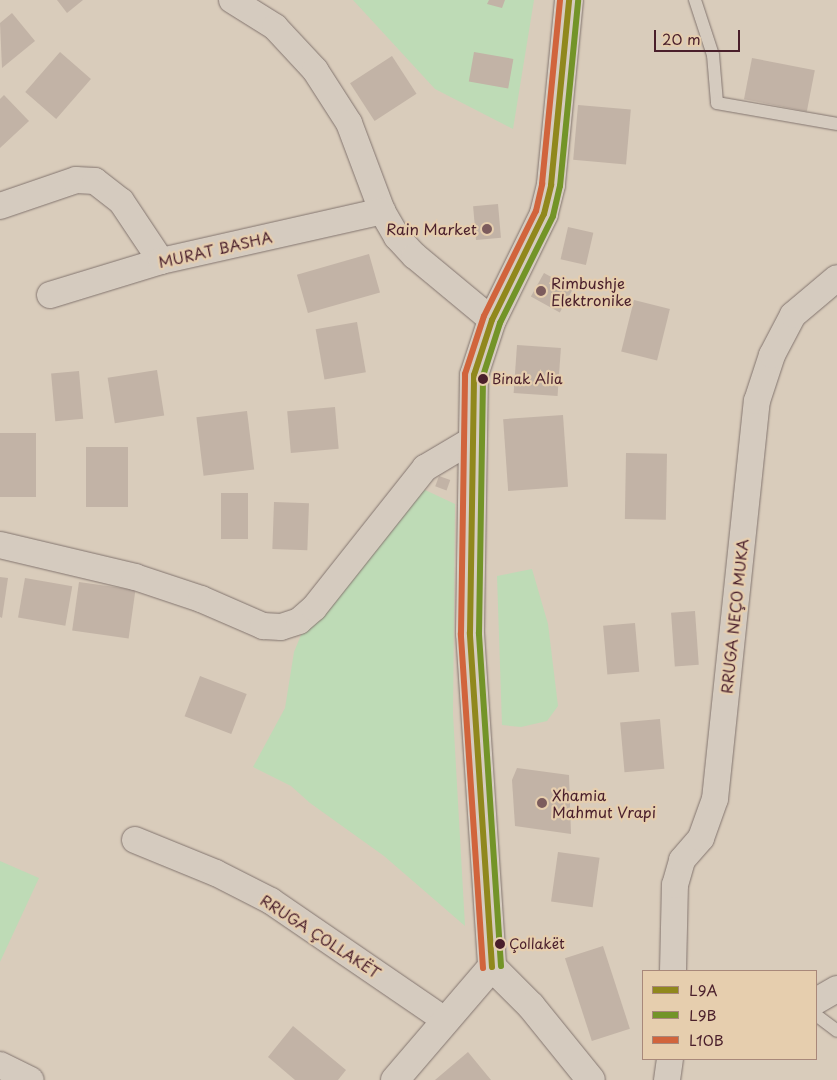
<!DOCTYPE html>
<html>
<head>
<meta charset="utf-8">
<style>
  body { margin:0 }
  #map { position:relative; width:837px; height:1080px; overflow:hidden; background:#d9ccbb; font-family:"Playpen Sans",sans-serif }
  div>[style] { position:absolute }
  .green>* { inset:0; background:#bedbb6 }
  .building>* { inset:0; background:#c2b3a6; transform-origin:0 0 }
  .roads { filter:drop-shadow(0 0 1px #83756f) drop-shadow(0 0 1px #83756f) }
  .lane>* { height:12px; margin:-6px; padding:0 6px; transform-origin:6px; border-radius:6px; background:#d5cbbf }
  .street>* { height:26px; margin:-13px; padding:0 13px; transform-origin:13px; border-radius:13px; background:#d5cbbf }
  .secondary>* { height:28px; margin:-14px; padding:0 14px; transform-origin:14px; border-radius:14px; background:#d5cbbf }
  .bus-1>* { height:6px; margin:-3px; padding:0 3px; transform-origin:3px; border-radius:3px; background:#90881d }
  .bus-2>* { height:6px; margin:-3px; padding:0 3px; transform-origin:3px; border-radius:3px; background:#739428 }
  .bus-3>* { height:6px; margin:-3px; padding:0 3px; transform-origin:3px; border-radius:3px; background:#d1643c }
  .dots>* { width:14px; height:14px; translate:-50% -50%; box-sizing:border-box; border:2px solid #e6ceae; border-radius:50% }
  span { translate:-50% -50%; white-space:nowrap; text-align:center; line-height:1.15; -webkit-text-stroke:4.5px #e6ceae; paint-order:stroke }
  .bus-label { font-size:14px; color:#4a1f2b }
  .left { translate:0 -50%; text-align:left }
  .poi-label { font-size:15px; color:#4a1f2b }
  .right { translate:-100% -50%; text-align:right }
  .street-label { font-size:15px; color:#4a1f2b }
  .legend { position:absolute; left:642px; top:970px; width:175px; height:90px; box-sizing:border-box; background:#e6ceae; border:1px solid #a8887a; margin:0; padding:6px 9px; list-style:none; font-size:15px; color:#4a1f2b }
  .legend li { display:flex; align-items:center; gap:10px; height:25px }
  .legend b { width:25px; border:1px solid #a8887a }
  .scale { position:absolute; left:654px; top:30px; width:86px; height:22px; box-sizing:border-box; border:2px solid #4a1f2b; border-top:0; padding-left:6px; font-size:15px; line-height:18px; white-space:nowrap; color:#4a1f2b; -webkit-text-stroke:4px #e6ceae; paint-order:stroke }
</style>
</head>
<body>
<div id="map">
  <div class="green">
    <div style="clip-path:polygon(353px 0,534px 0,513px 129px,435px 89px)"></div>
    <div style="clip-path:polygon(423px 489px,455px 504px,453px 714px,465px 926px,384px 856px,310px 803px,291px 786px,253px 767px,285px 708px,294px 652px,301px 635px,357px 573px)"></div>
    <div style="clip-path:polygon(532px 569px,548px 624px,558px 706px,547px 721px,521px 727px,502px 725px,497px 576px)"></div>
    <div style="clip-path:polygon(0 861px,39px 878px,0 962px)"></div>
  </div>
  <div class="building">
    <div style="clip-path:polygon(57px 0,83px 0,67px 13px)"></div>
    <div style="clip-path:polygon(489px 0,505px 0,502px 8px,487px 4px)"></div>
    <div style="clip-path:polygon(12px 13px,35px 41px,2px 68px,0 23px)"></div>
    <div style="left:60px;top:52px;width:41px;height:53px;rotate:41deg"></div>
    <div style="left:474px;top:52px;width:40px;height:30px;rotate:10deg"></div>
    <div style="left:392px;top:56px;width:45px;height:50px;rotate:57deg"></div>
    <div style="left:752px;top:58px;width:64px;height:42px;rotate:11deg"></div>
    <div style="clip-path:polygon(4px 95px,29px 121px,0 148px,0 99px)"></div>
    <div style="left:578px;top:105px;width:53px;height:55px;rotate:5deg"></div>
    <div style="left:498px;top:204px;width:34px;height:25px;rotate:85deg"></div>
    <div style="left:568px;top:227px;width:26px;height:33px;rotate:13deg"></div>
    <div style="left:369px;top:254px;width:40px;height:75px;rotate:74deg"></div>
    <div style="left:544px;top:273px;width:33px;height:27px;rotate:29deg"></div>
    <div style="left:634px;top:300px;width:37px;height:53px;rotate:14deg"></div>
    <div style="left:357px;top:322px;width:51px;height:42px;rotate:80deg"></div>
    <div style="left:517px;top:345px;width:44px;height:48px;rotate:4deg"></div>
    <div style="left:157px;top:370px;width:46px;height:50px;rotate:81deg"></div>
    <div style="left:79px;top:371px;width:48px;height:28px;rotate:85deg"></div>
    <div style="left:335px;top:407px;width:42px;height:48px;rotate:85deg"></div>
    <div style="left:247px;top:411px;width:59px;height:51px;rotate:83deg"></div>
    <div style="left:563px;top:415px;width:72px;height:60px;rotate:86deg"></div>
    <div style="left:0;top:433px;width:36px;height:64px"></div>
    <div style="left:86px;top:447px;width:42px;height:60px"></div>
    <div style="left:626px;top:453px;width:41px;height:66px;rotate:1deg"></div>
    <div style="left:439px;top:476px;width:12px;height:11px;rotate:20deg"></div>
    <div style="left:221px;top:493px;width:27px;height:46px"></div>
    <div style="left:274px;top:502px;width:35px;height:47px;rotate:2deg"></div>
    <div style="clip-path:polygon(0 577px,8px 578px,2px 618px,0 617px)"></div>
    <div style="left:25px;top:578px;width:48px;height:40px;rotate:10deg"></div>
    <div style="left:79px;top:582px;width:57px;height:49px;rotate:8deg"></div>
    <div style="left:695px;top:611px;width:54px;height:24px;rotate:86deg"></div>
    <div style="left:635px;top:623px;width:49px;height:32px;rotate:85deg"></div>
    <div style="left:200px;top:676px;width:50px;height:43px;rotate:21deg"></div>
    <div style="left:660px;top:719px;width:50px;height:40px;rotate:85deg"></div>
    <div style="clip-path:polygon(517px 768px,569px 775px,571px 834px,515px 826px,512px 780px)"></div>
    <div style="left:558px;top:852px;width:42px;height:50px;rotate:8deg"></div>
    <div style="left:603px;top:946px;width:87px;height:40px;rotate:72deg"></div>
    <div style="clip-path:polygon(293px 1026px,346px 1070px,338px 1080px,295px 1080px,268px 1057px)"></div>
    <div style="clip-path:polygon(468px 1052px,491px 1080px,435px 1080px)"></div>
  </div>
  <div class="roads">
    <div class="lane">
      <div style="left:695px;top:0;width:58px;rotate:71.9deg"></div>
      <div style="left:713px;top:55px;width:48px;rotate:85.2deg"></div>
      <div style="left:717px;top:103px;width:122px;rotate:9.9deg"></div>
      <div style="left:816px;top:1015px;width:26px;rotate:37deg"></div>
    </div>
    <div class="street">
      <div style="left:232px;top:0;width:51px;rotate:32.1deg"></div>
      <div style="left:275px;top:27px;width:59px;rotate:47.1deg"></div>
      <div style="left:315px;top:70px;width:63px;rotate:57.3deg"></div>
      <div style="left:349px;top:123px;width:94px;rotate:69.4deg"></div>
      <div style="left:382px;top:211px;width:30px;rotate:60deg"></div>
      <div style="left:397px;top:237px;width:26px;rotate:47deg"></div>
      <div style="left:415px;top:256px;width:100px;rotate:39.7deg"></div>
      <div style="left:0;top:206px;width:80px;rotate:-18.9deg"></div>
      <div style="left:76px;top:180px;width:19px;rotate:3deg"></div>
      <div style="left:95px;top:181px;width:33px;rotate:38deg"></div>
      <div style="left:121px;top:201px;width:72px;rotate:56.3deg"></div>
      <div style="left:50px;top:295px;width:116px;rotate:-17deg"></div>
      <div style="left:161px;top:261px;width:227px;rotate:-12.7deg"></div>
      <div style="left:0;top:545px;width:139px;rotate:13.3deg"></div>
      <div style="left:135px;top:577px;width:70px;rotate:18.4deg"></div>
      <div style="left:201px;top:599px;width:68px;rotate:23.5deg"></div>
      <div style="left:263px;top:626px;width:18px;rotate:3deg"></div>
      <div style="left:281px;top:627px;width:19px;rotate:-18deg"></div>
      <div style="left:299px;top:621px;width:20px;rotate:-41deg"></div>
      <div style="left:314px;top:608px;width:179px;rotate:-51.6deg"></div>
      <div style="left:425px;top:468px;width:55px;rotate:-30.8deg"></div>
      <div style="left:135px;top:840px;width:87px;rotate:22.2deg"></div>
      <div style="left:216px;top:873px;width:62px;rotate:27deg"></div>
      <div style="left:271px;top:901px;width:212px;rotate:34.4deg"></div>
      <div style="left:673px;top:971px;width:86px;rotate:-88.7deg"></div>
      <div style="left:675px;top:885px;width:26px;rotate:-74deg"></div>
      <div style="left:682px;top:860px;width:29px;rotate:-49deg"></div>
      <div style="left:701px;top:838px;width:41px;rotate:-70.3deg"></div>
      <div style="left:715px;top:799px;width:400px;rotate:-84deg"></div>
      <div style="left:757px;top:401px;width:48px;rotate:-71.9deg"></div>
      <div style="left:772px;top:355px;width:45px;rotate:-62.3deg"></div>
      <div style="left:793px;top:315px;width:57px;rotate:-40.1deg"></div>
      <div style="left:816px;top:1001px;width:24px;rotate:-30deg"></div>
      <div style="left:0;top:1065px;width:34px;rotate:26deg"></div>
      <div style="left:667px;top:1080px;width:21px;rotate:-82deg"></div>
    </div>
    <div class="secondary">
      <div style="left:569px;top:0;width:186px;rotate:95.6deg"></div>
      <div style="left:551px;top:185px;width:30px;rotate:104deg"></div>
      <div style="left:544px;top:214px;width:118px;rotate:116.1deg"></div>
      <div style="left:492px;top:320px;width:58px;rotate:108.1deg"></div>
      <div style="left:474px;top:375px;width:258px;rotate:90.9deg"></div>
      <div style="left:470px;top:633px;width:335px;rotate:86.2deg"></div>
      <div style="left:492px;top:967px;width:55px;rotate:45deg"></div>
      <div style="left:531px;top:1006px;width:95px;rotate:51deg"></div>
      <div style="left:395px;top:1080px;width:149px;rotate:-49.4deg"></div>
    </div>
  </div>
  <div class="bus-1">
    <div style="left:492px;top:967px;width:335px;rotate:-93.8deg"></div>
    <div style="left:470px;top:633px;width:258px;rotate:-89.1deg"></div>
    <div style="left:474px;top:375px;width:58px;rotate:-71.9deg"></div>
    <div style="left:492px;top:320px;width:118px;rotate:-63.9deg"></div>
    <div style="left:544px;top:214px;width:30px;rotate:-76deg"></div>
    <div style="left:551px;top:185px;width:186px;rotate:-84.4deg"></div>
  </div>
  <div class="bus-2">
    <div style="left:501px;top:966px;width:334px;rotate:-93.8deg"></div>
    <div style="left:479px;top:633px;width:257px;rotate:-89.1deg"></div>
    <div style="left:483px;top:376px;width:56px;rotate:-72.2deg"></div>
    <div style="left:500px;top:323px;width:119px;rotate:-63.6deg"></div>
    <div style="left:553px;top:216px;width:31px;rotate:-77deg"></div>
    <div style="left:560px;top:186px;width:186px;rotate:-84.4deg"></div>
  </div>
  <div class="bus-3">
    <div style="left:483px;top:968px;width:335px;rotate:-93.8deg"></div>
    <div style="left:461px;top:634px;width:260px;rotate:-89.1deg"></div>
    <div style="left:465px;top:374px;width:61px;rotate:-71.9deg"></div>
    <div style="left:484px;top:316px;width:117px;rotate:-63.7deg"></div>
    <div style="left:536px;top:211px;width:28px;rotate:-77deg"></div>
    <div style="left:542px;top:184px;width:185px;rotate:-84.4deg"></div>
  </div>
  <div class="dots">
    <div style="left:487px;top:229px;background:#7c5c5d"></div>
    <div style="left:541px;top:291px;background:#7c5c5d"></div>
    <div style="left:483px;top:379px;background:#4a1f2b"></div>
    <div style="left:542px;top:803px;background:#7c5c5d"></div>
    <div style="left:500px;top:944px;background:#4a1f2b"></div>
  </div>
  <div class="bus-label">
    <span class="left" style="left:492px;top:379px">Binak Alia</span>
    <span class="left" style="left:509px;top:944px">Çollakët</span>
  </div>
  <div class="poi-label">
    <span class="right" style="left:477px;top:229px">Rain Market</span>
    <span class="left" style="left:551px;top:291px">Rimbushje<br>Elektronike</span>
    <span class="left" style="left:552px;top:803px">Xhamia<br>Mahmut Vrapi</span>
  </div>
  <div class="street-label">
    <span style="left:215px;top:249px;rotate:-13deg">MURAT BASHA</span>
    <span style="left:734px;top:616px;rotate:-84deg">RRUGA NEÇO MUKA</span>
    <span style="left:321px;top:936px;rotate:33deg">RRUGA ÇOLLAKËT</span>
  </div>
  <ul class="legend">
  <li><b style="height:6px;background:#90881d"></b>L9A</li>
  <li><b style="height:6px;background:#739428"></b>L9B</li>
  <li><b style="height:6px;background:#d1643c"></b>L10B</li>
  </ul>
  <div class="scale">20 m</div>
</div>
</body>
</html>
